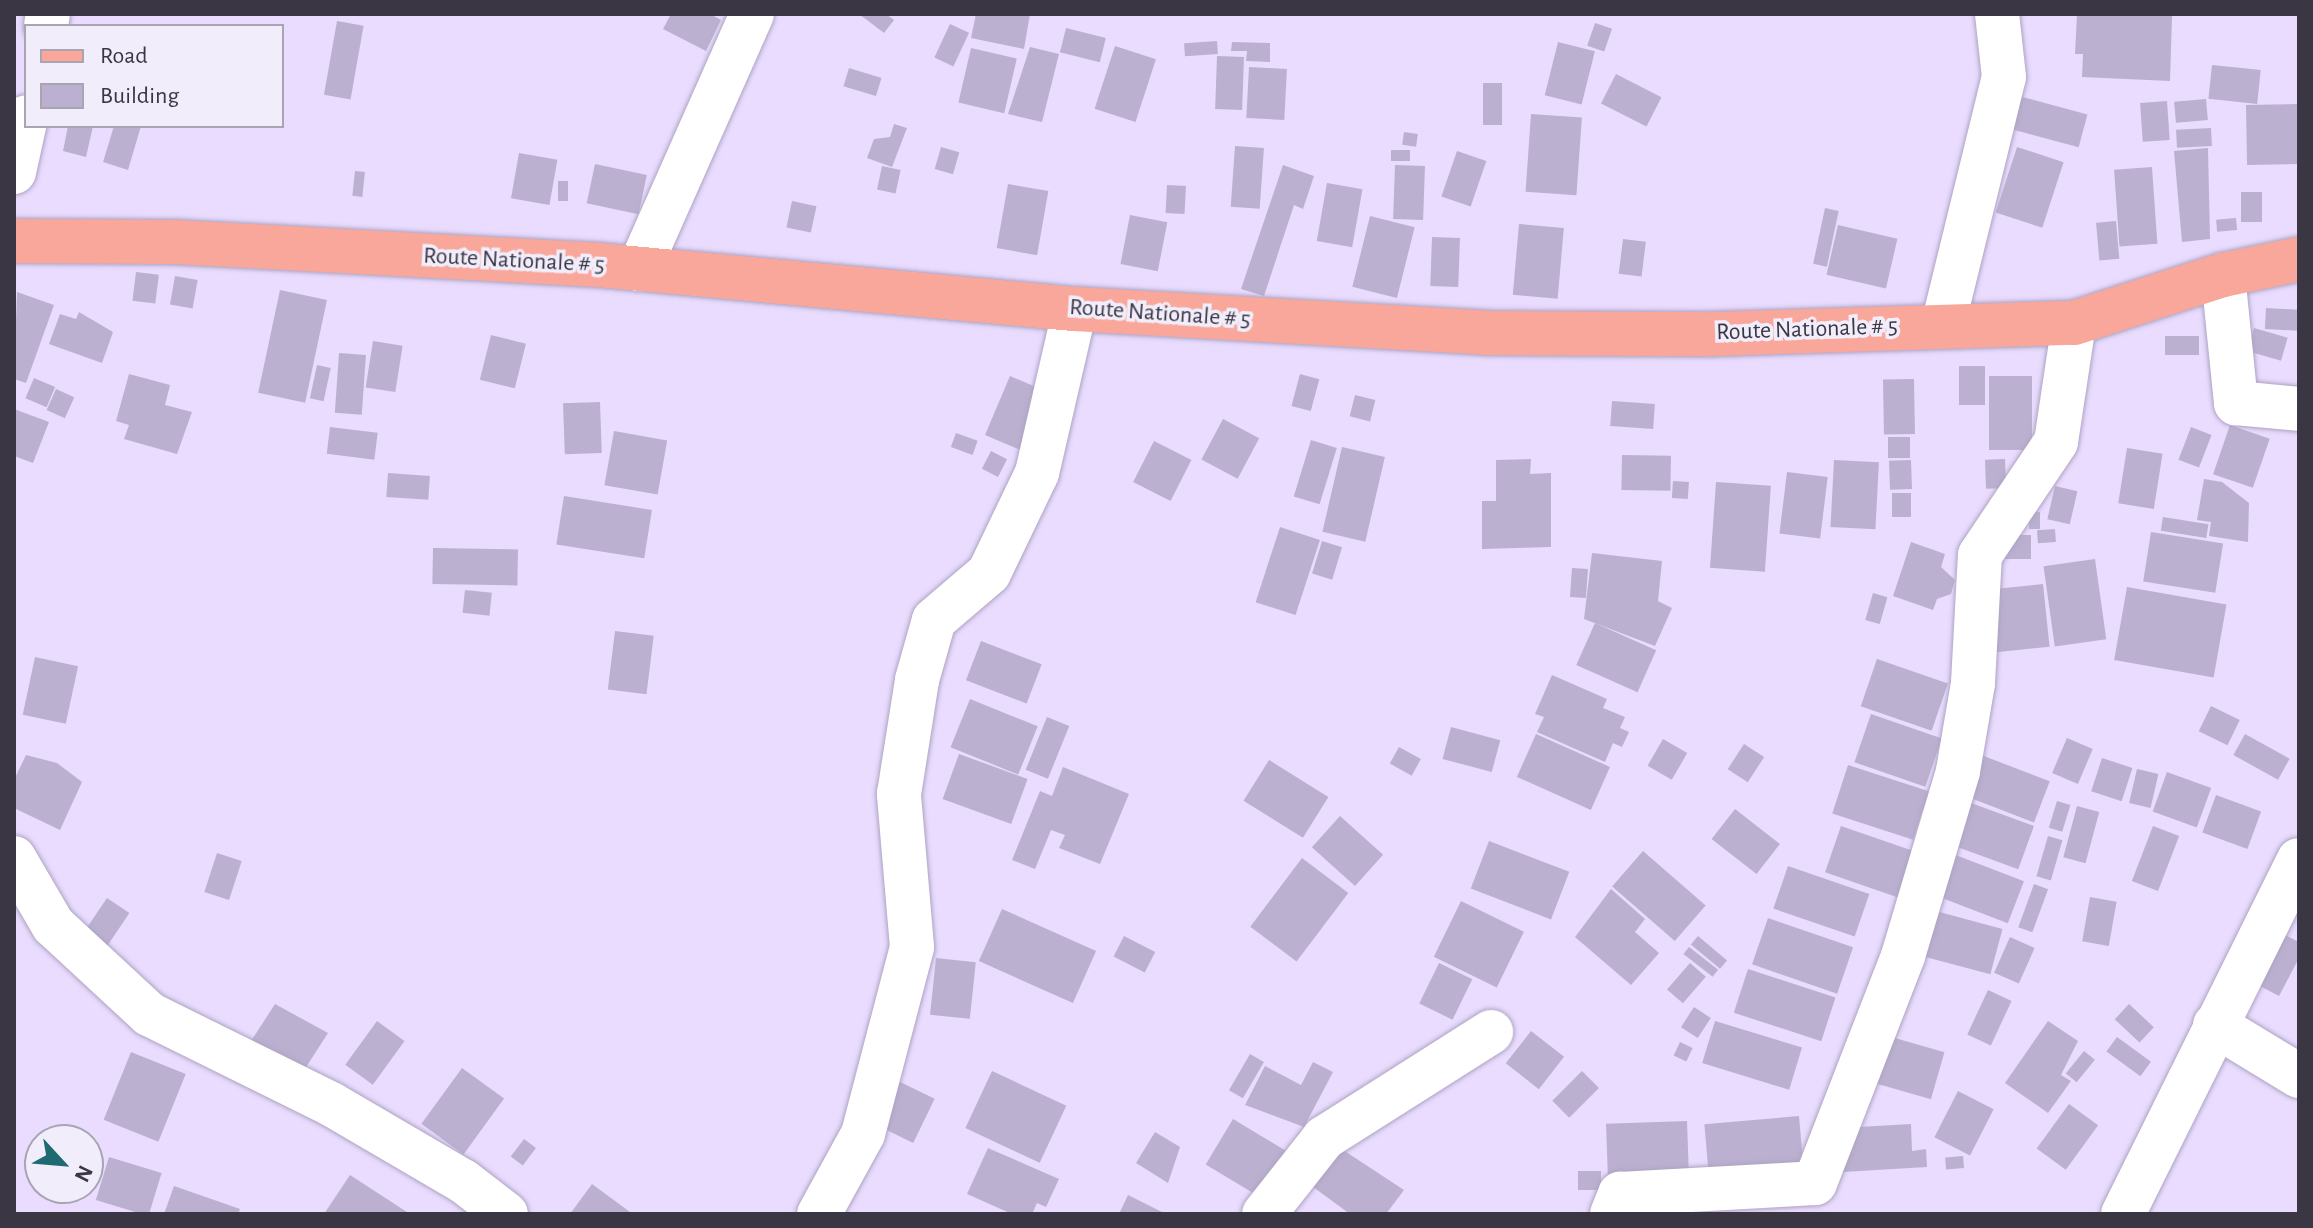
<!DOCTYPE html>
<html>
<head>
<meta charset="utf-8">
<style>
  body { margin:0 }
  #map { position:relative; width:2313px; height:1228px; overflow:hidden; background:#e9dcfe; font-family:"Alegreya Sans",sans-serif }
  div>[style] { position:absolute }
  .building>* { inset:0; background:#bcb0d0; transform-origin:0 0 }
  .roads { filter:drop-shadow(0 0 2px #aea3c3) drop-shadow(0 0 2px #aea3c3) }
  .minor>* { height:44px; margin:-22px; padding:0 22px; transform-origin:22px; border-radius:22px; background:#fff }
  .major>* { height:44px; margin:-22px; padding:0 22px; transform-origin:22px; border-radius:22px; background:#f9a79a }
  span { translate:-50% -50%; white-space:nowrap; text-align:center; line-height:1.15; -webkit-text-stroke:7px #f2edfb; paint-order:stroke }
  .street-label { font-size:24px; color:#3b3644 }
  .frame { position:absolute; inset:0; border:16px solid #3b3644; pointer-events:none }
  .legend { position:absolute; left:24px; top:24px; width:260px; height:104px; box-sizing:border-box; background:#f2edfb; border:2px solid #a9a4b2; margin:0; padding:10px 14px; list-style:none; font-size:24px; color:#3b3644 }
  .legend li { display:flex; align-items:center; gap:16px; height:40px }
  .legend b { width:40px; border:2px solid #a9a4b2 }
  .north { position:absolute; left:24px; top:1124px; width:80px; height:80px; box-sizing:border-box; background:#f2edfb; border:2px solid #a9a4b2; border-radius:50%; rotate:116deg; font-size:22px; font-weight:700; line-height:32px; text-align:center; color:#3b3644 }
  .north::after { content:''; display:block; margin:auto; width:28px; height:36px; background:#1f6a71; clip-path:polygon(50% 0,100% 100%,50% 72%,0 100%) }
</style>
</head>
<body>
<div id="map">
  <div class="building">
    <div style="clip-path:polygon(671px 14px,710px 14px,721px 20px,706px 51px,663px 29px)"></div>
    <div style="clip-path:polygon(859px 14px,886px 14px,894px 20px,884px 33px)"></div>
    <div style="clip-path:polygon(976px 14px,1030px 14px,1024px 49px,971px 38px)"></div>
    <div style="clip-path:polygon(2077px 14px,2172px 16px,2170px 81px,2082px 77px,2083px 54px,2075px 54px)"></div>
    <div style="left:337px;top:21px;width:27px;height:75px;rotate:10deg"></div>
    <div style="left:1595px;top:23px;width:18px;height:24px;rotate:19deg"></div>
    <div style="left:950px;top:24px;width:21px;height:37px;rotate:25deg"></div>
    <div style="left:1066px;top:28px;width:41px;height:25px;rotate:14deg"></div>
    <div style="left:1217px;top:41px;width:13px;height:33px;rotate:86deg"></div>
    <div style="clip-path:polygon(1232px 42px,1270px 43px,1270px 62px,1246px 61px,1247px 51px,1231px 51px)"></div>
    <div style="left:1558px;top:42px;width:38px;height:55px;rotate:14deg"></div>
    <div style="left:1115px;top:46px;width:43px;height:66px;rotate:18deg"></div>
    <div style="clip-path:polygon(1030px 47px,1059px 54px,1042px 122px,1008px 114px)"></div>
    <div style="left:971px;top:48px;width:47px;height:56px;rotate:13deg"></div>
    <div style="left:1217px;top:56px;width:27px;height:53px;rotate:2deg"></div>
    <div style="left:2212px;top:65px;width:49px;height:34px;rotate:6deg"></div>
    <div style="left:1249px;top:67px;width:38px;height:51px;rotate:3deg"></div>
    <div style="left:849px;top:68px;width:34px;height:19px;rotate:17deg"></div>
    <div style="left:1616px;top:74px;width:51px;height:33px;rotate:27deg"></div>
    <div style="left:1483px;top:83px;width:19px;height:42px"></div>
    <div style="left:2015px;top:95px;width:75px;height:34px;rotate:15deg"></div>
    <div style="left:2206px;top:99px;width:21px;height:32px;rotate:85deg"></div>
    <div style="left:2167px;top:101px;width:39px;height:27px;rotate:86deg"></div>
    <div style="left:2297px;top:104px;width:60px;height:51px;rotate:89deg"></div>
    <div style="left:1531px;top:114px;width:51px;height:78px;rotate:4deg"></div>
    <div style="clip-path:polygon(894px 124px,907px 128px,892px 167px,867px 158px,874px 139px,890px 137px)"></div>
    <div style="clip-path:polygon(68px 126px,93px 126px,86px 157px,63px 151px)"></div>
    <div style="clip-path:polygon(114px 126px,141px 126px,128px 170px,103px 162px)"></div>
    <div style="left:2211px;top:128px;width:18px;height:35px;rotate:87deg"></div>
    <div style="left:1404px;top:132px;width:14px;height:13px;rotate:8deg"></div>
    <div style="left:1235px;top:146px;width:29px;height:61px;rotate:4deg"></div>
    <div style="left:941px;top:147px;width:19px;height:23px;rotate:16deg"></div>
    <div style="left:2017px;top:147px;width:49px;height:69px;rotate:18deg"></div>
    <div style="clip-path:polygon(2208px 148px,2210px 239px,2182px 242px,2174px 151px)"></div>
    <div style="left:1410px;top:150px;width:11px;height:19px;rotate:90deg"></div>
    <div style="left:1457px;top:151px;width:31px;height:48px;rotate:19deg"></div>
    <div style="left:519px;top:153px;width:39px;height:46px;rotate:10deg"></div>
    <div style="left:595px;top:164px;width:53px;height:40px;rotate:12deg"></div>
    <div style="clip-path:polygon(1283px 165px,1314px 176px,1303px 209px,1294px 205px,1264px 296px,1241px 289px)"></div>
    <div style="left:1395px;top:165px;width:30px;height:54px;rotate:2deg"></div>
    <div style="left:882px;top:166px;width:19px;height:24px;rotate:12deg"></div>
    <div style="left:2152px;top:167px;width:77px;height:38px;rotate:86deg"></div>
    <div style="left:355px;top:171px;width:10px;height:25px;rotate:6deg"></div>
    <div style="left:558px;top:181px;width:10px;height:20px"></div>
    <div style="left:1327px;top:183px;width:36px;height:59px;rotate:10deg"></div>
    <div style="left:1008px;top:184px;width:41px;height:65px;rotate:10deg"></div>
    <div style="left:1167px;top:185px;width:19px;height:28px;rotate:3deg"></div>
    <div style="left:2262px;top:192px;width:30px;height:21px;rotate:90deg"></div>
    <div style="left:792px;top:201px;width:25px;height:27px;rotate:12deg"></div>
    <div style="left:1825px;top:208px;width:14px;height:57px;rotate:12deg"></div>
    <div style="left:1130px;top:215px;width:38px;height:50px;rotate:11deg"></div>
    <div style="left:1370px;top:216px;width:46px;height:73px;rotate:14deg"></div>
    <div style="left:2236px;top:218px;width:12px;height:20px;rotate:85deg"></div>
    <div style="left:2116px;top:221px;width:38px;height:20px;rotate:85deg"></div>
    <div style="left:1519px;top:224px;width:45px;height:71px;rotate:5deg"></div>
    <div style="left:1838px;top:225px;width:61px;height:51px;rotate:13deg"></div>
    <div style="left:1432px;top:237px;width:28px;height:49px;rotate:2deg"></div>
    <div style="left:1623px;top:239px;width:23px;height:35px;rotate:7deg"></div>
    <div style="left:136px;top:272px;width:23px;height:29px;rotate:7deg"></div>
    <div style="left:175px;top:276px;width:23px;height:29px;rotate:10deg"></div>
    <div style="left:280px;top:290px;width:48px;height:105px;rotate:12deg"></div>
    <div style="clip-path:polygon(17px 292px,54px 305px,26px 383px,14px 379px)"></div>
    <div style="left:2266px;top:308px;width:33px;height:21px;rotate:3deg"></div>
    <div style="clip-path:polygon(79px 312px,113px 332px,102px 363px,49px 344px,60px 314px,76px 319px)"></div>
    <div style="left:2254px;top:328px;width:35px;height:24px;rotate:16deg"></div>
    <div style="left:491px;top:335px;width:36px;height:46px;rotate:14deg"></div>
    <div style="left:2199px;top:336px;width:19px;height:34px;rotate:90deg"></div>
    <div style="left:373px;top:341px;width:30px;height:47px;rotate:9deg"></div>
    <div style="left:339px;top:353px;width:27px;height:60px;rotate:4deg"></div>
    <div style="left:317px;top:365px;width:14px;height:34px;rotate:12deg"></div>
    <div style="left:1985px;top:366px;width:39px;height:26px;rotate:90deg"></div>
    <div style="clip-path:polygon(129px 374px,170px 385px,165px 405px,192px 412px,177px 454px,124px 439px,129px 425px,116px 421px)"></div>
    <div style="left:1300px;top:374px;width:20px;height:33px;rotate:15deg"></div>
    <div style="left:1010px;top:376px;width:38px;height:64px;rotate:23deg"></div>
    <div style="left:1989px;top:376px;width:43px;height:74px"></div>
    <div style="left:34px;top:378px;width:23px;height:22px;rotate:23deg"></div>
    <div style="left:1914px;top:379px;width:55px;height:31px;rotate:89deg"></div>
    <div style="left:56px;top:389px;width:20px;height:23px;rotate:24deg"></div>
    <div style="left:1355px;top:395px;width:21px;height:22px;rotate:14deg"></div>
    <div style="left:1612px;top:401px;width:43px;height:25px;rotate:4deg"></div>
    <div style="left:600px;top:402px;width:51px;height:37px;rotate:88deg"></div>
    <div style="clip-path:polygon(14px 409px,49px 422px,33px 463px,14px 456px)"></div>
    <div style="left:1223px;top:419px;width:41px;height:46px;rotate:28deg"></div>
    <div style="left:2230px;top:425px;width:42px;height:52px;rotate:19deg"></div>
    <div style="left:330px;top:427px;width:48px;height:27px;rotate:7deg"></div>
    <div style="left:2191px;top:427px;width:22px;height:35px;rotate:21deg"></div>
    <div style="left:614px;top:431px;width:54px;height:55px;rotate:10deg"></div>
    <div style="left:956px;top:433px;width:23px;height:15px;rotate:20deg"></div>
    <div style="left:1910px;top:437px;width:21px;height:22px;rotate:90deg"></div>
    <div style="left:1311px;top:440px;width:27px;height:59px;rotate:17deg"></div>
    <div style="left:1154px;top:441px;width:42px;height:46px;rotate:27deg"></div>
    <div style="left:1342px;top:447px;width:44px;height:87px;rotate:13deg"></div>
    <div style="left:2127px;top:448px;width:36px;height:56px;rotate:9deg"></div>
    <div style="left:991px;top:451px;width:18px;height:20px;rotate:27deg"></div>
    <div style="left:1622px;top:455px;width:49px;height:35px;rotate:1deg"></div>
    <div style="clip-path:polygon(1531px 459px,1530px 474px,1551px 473px,1551px 547px,1482px 549px,1482px 501px,1496px 501px,1496px 460px)"></div>
    <div style="left:2005px;top:459px;width:29px;height:20px;rotate:88deg"></div>
    <div style="left:1834px;top:460px;width:45px;height:67px;rotate:3deg"></div>
    <div style="left:1911px;top:460px;width:29px;height:22px;rotate:88deg"></div>
    <div style="left:1787px;top:472px;width:41px;height:62px;rotate:7deg"></div>
    <div style="left:388px;top:473px;width:42px;height:24px;rotate:4deg"></div>
    <div style="clip-path:polygon(2204px 479px,2222px 482px,2249px 503px,2248px 542px,2209px 536px,2211px 522px,2197px 520px)"></div>
    <div style="left:1673px;top:481px;width:16px;height:17px;rotate:4deg"></div>
    <div style="left:1716px;top:482px;width:55px;height:86px;rotate:4deg"></div>
    <div style="left:2055px;top:486px;width:23px;height:34px;rotate:13deg"></div>
    <div style="left:1892px;top:493px;width:19px;height:24px"></div>
    <div style="left:564px;top:496px;width:89px;height:49px;rotate:9deg"></div>
    <div style="left:2029px;top:512px;width:11px;height:17px"></div>
    <div style="left:2163px;top:517px;width:46px;height:14px;rotate:9deg"></div>
    <div style="left:1280px;top:527px;width:42px;height:79px;rotate:18deg"></div>
    <div style="left:2055px;top:529px;width:13px;height:18px;rotate:86deg"></div>
    <div style="left:2151px;top:532px;width:73px;height:50px;rotate:9deg"></div>
    <div style="left:1999px;top:535px;width:32px;height:24px"></div>
    <div style="left:1322px;top:541px;width:21px;height:34px;rotate:17deg"></div>
    <div style="clip-path:polygon(1911px 542px,1945px 554px,1941px 567px,1955px 580px,1951px 594px,1937px 599px,1933px 610px,1893px 596px)"></div>
    <div style="left:433px;top:548px;width:85px;height:36px;rotate:1deg"></div>
    <div style="clip-path:polygon(1592px 553px,1662px 561px,1658px 601px,1672px 608px,1655px 646px,1584px 619px)"></div>
    <div style="left:2095px;top:559px;width:81px;height:52px;rotate:82deg"></div>
    <div style="left:1572px;top:568px;width:16px;height:29px;rotate:4deg"></div>
    <div style="left:2043px;top:584px;width:63px;height:63px;rotate:84deg"></div>
    <div style="left:2127px;top:587px;width:101px;height:74px;rotate:10deg"></div>
    <div style="left:465px;top:590px;width:27px;height:23px;rotate:6deg"></div>
    <div style="left:1873px;top:593px;width:15px;height:28px;rotate:16deg"></div>
    <div style="left:1595px;top:623px;width:67px;height:46px;rotate:24deg"></div>
    <div style="left:615px;top:631px;width:39px;height:59px;rotate:7deg"></div>
    <div style="left:981px;top:641px;width:65px;height:42px;rotate:21deg"></div>
    <div style="left:35px;top:657px;width:44px;height:59px;rotate:12deg"></div>
    <div style="left:1877px;top:659px;width:75px;height:50px;rotate:19deg"></div>
    <div style="clip-path:polygon(1552px 675px,1607px 699px,1603px 708px,1625px 717px,1620px 728px,1629px 732px,1622px 747px,1613px 743px,1605px 762px,1537px 732px,1544px 717px,1535px 714px)"></div>
    <div style="left:970px;top:699px;width:73px;height:52px;rotate:22deg"></div>
    <div style="left:2211px;top:706px;width:32px;height:28px;rotate:26deg"></div>
    <div style="left:1871px;top:714px;width:75px;height:51px;rotate:19deg"></div>
    <div style="left:1047px;top:717px;width:24px;height:57px;rotate:22deg"></div>
    <div style="left:1451px;top:727px;width:51px;height:33px;rotate:15deg"></div>
    <div style="left:1536px;top:734px;width:81px;height:47px;rotate:24deg"></div>
    <div style="left:2245px;top:734px;width:51px;height:24px;rotate:29deg"></div>
    <div style="left:2067px;top:738px;width:28px;height:38px;rotate:23deg"></div>
    <div style="left:1663px;top:739px;width:28px;height:31px;rotate:30deg"></div>
    <div style="left:1744px;top:744px;width:24px;height:30px;rotate:33deg"></div>
    <div style="left:1399px;top:747px;width:25px;height:19px;rotate:29deg"></div>
    <div style="left:1976px;top:753px;width:79px;height:44px;rotate:21deg"></div>
    <div style="left:959px;top:754px;width:73px;height:48px;rotate:20deg"></div>
    <div style="clip-path:polygon(26px 755px,57px 763px,82px 782px,60px 830px,14px 808px,14px 780px)"></div>
    <div style="left:2102px;top:758px;width:32px;height:35px;rotate:18deg"></div>
    <div style="left:1269px;top:760px;width:70px;height:48px;rotate:32deg"></div>
    <div style="left:1848px;top:765px;width:85px;height:51px;rotate:18deg"></div>
    <div style="clip-path:polygon(1063px 767px,1129px 794px,1100px 864px,1059px 848px,1065px 835px,1051px 830px,1035px 869px,1012px 860px,1040px 791px,1052px 796px)"></div>
    <div style="left:2137px;top:769px;width:22px;height:35px;rotate:13deg"></div>
    <div style="left:2167px;top:772px;width:47px;height:42px;rotate:20deg"></div>
    <div style="left:2216px;top:795px;width:48px;height:40px;rotate:20deg"></div>
    <div style="left:2057px;top:801px;width:14px;height:28px;rotate:17deg"></div>
    <div style="left:1971px;top:803px;width:67px;height:46px;rotate:20deg"></div>
    <div style="left:2077px;top:806px;width:23px;height:53px;rotate:15deg"></div>
    <div style="left:1735px;top:809px;width:57px;height:38px;rotate:38deg"></div>
    <div style="left:1340px;top:816px;width:58px;height:42px;rotate:42deg"></div>
    <div style="left:1841px;top:826px;width:78px;height:49px;rotate:19deg"></div>
    <div style="left:2153px;top:826px;width:28px;height:59px;rotate:21deg"></div>
    <div style="left:2048px;top:836px;width:15px;height:42px;rotate:16deg"></div>
    <div style="left:1489px;top:841px;width:86px;height:51px;rotate:21deg"></div>
    <div style="left:1643px;top:851px;width:83px;height:47px;rotate:41deg"></div>
    <div style="left:217px;top:853px;width:26px;height:41px;rotate:18deg"></div>
    <div style="left:1953px;top:854px;width:76px;height:45px;rotate:21deg"></div>
    <div style="left:1302px;top:858px;width:58px;height:86px;rotate:37deg"></div>
    <div style="left:1788px;top:866px;width:86px;height:45px;rotate:19deg"></div>
    <div style="left:2034px;top:884px;width:15px;height:46px;rotate:20deg"></div>
    <div style="clip-path:polygon(1611px 889px,1645px 919px,1635px 932px,1659px 953px,1631px 985px,1575px 937px)"></div>
    <div style="left:2090px;top:897px;width:27px;height:45px;rotate:10deg"></div>
    <div style="left:107px;top:898px;width:27px;height:45px;rotate:34deg"></div>
    <div style="left:1461px;top:901px;width:70px;height:62px;rotate:26deg"></div>
    <div style="left:1002px;top:909px;width:103px;height:57px;rotate:24deg"></div>
    <div style="left:1932px;top:910px;width:73px;height:47px;rotate:15deg"></div>
    <div style="left:1768px;top:918px;width:90px;height:49px;rotate:19deg"></div>
    <div style="clip-path:polygon(2285px 935px,2299px 942px,2299px 958px,2279px 996px,2258px 985px)"></div>
    <div style="left:1124px;top:936px;width:35px;height:23px;rotate:27deg"></div>
    <div style="left:1698px;top:936px;width:38px;height:11px;rotate:40deg"></div>
    <div style="left:2010px;top:937px;width:27px;height:39px;rotate:24deg"></div>
    <div style="left:1689px;top:947px;width:37px;height:9px;rotate:38deg"></div>
    <div style="left:936px;top:958px;width:40px;height:57px;rotate:6deg"></div>
    <div style="left:1439px;top:963px;width:37px;height:45px;rotate:26deg"></div>
    <div style="left:1690px;top:963px;width:21px;height:35px;rotate:41deg"></div>
    <div style="left:1748px;top:969px;width:92px;height:46px;rotate:18deg"></div>
    <div style="left:1988px;top:990px;width:26px;height:49px;rotate:25deg"></div>
    <div style="clip-path:polygon(275px 1004px,328px 1033px,301px 1075px,246px 1049px)"></div>
    <div style="left:2129px;top:1004px;width:34px;height:21px;rotate:43deg"></div>
    <div style="left:1694px;top:1007px;width:20px;height:24px;rotate:33deg"></div>
    <div style="left:377px;top:1021px;width:34px;height:54px;rotate:36deg"></div>
    <div style="left:1715px;top:1021px;width:91px;height:44px;rotate:17deg"></div>
    <div style="clip-path:polygon(2048px 1021px,2078px 1041px,2061px 1075px,2071px 1081px,2048px 1113px,2005px 1083px)"></div>
    <div style="left:1531px;top:1031px;width:42px;height:41px;rotate:38deg"></div>
    <div style="left:1881px;top:1034px;width:66px;height:49px;rotate:16deg"></div>
    <div style="left:2117px;top:1037px;width:42px;height:18px;rotate:36deg"></div>
    <div style="left:1680px;top:1042px;width:14px;height:15px;rotate:25deg"></div>
    <div style="left:2084px;top:1051px;width:14px;height:29px;rotate:39deg"></div>
    <div style="left:131px;top:1052px;width:59px;height:73px;rotate:22deg"></div>
    <div style="left:1250px;top:1054px;width:16px;height:42px;rotate:30deg"></div>
    <div style="clip-path:polygon(1313px 1062px,1333px 1072px,1304px 1127px,1245px 1105px,1265px 1066px,1301px 1085px)"></div>
    <div style="left:462px;top:1068px;width:52px;height:69px;rotate:36deg"></div>
    <div style="left:992px;top:1071px;width:82px;height:63px;rotate:25deg"></div>
    <div style="left:1582px;top:1071px;width:24px;height:42px;rotate:45deg"></div>
    <div style="left:896px;top:1080px;width:43px;height:49px;rotate:26deg"></div>
    <div style="left:1958px;top:1091px;width:40px;height:52px;rotate:27deg"></div>
    <div style="left:2069px;top:1104px;width:36px;height:55px;rotate:36deg"></div>
    <div style="left:1799px;top:1116px;width:59px;height:95px;rotate:85deg"></div>
    <div style="left:1233px;top:1119px;width:65px;height:53px;rotate:31deg"></div>
    <div style="left:1687px;top:1121px;width:60px;height:81px;rotate:88deg"></div>
    <div style="clip-path:polygon(1911px 1124px,1912px 1151px,1926px 1149px,1927px 1167px,1843px 1172px,1841px 1128px)"></div>
    <div style="clip-path:polygon(1155px 1132px,1180px 1147px,1168px 1183px,1136px 1163px)"></div>
    <div style="left:524px;top:1139px;width:15px;height:22px;rotate:37deg"></div>
    <div style="clip-path:polygon(1337px 1146px,1404px 1190px,1386px 1214px,1350px 1214px,1309px 1184px)"></div>
    <div style="clip-path:polygon(988px 1148px,1059px 1179px,1046px 1207px,1037px 1203px,1032px 1214px,1012px 1214px,967px 1194px)"></div>
    <div style="left:1963px;top:1156px;width:12px;height:18px;rotate:85deg"></div>
    <div style="left:109px;top:1157px;width:55px;height:45px;rotate:17deg"></div>
    <div style="left:1601px;top:1171px;width:19px;height:23px;rotate:90deg"></div>
    <div style="clip-path:polygon(350px 1175px,410px 1214px,324px 1214px)"></div>
    <div style="clip-path:polygon(592px 1184px,630px 1212px,628px 1214px,570px 1214px)"></div>
    <div style="clip-path:polygon(174px 1186px,240px 1209px,238px 1214px,164px 1214px)"></div>
    <div style="clip-path:polygon(1128px 1195px,1166px 1214px,1119px 1214px)"></div>
  </div>
  <div class="roads">
    <div class="minor">
      <div style="left:46px;top:26px;width:12px;rotate:-81deg"></div>
      <div style="left:14px;top:172px;width:56px;rotate:-77.7deg"></div>
      <div style="left:639px;top:269px;width:279px;rotate:-66.1deg"></div>
      <div style="left:2223px;top:275px;width:129px;rotate:84.2deg"></div>
      <div style="left:2236px;top:403px;width:63px;rotate:5.4deg"></div>
      <div style="left:1943px;top:325px;width:255px;rotate:-76.2deg"></div>
      <div style="left:2004px;top:77px;width:63px;rotate:-96.3deg"></div>
      <div style="left:14px;top:858px;width:78px;rotate:59.8deg"></div>
      <div style="left:53px;top:925px;width:131px;rotate:42.8deg"></div>
      <div style="left:149px;top:1014px;width:203px;rotate:26.3deg"></div>
      <div style="left:331px;top:1104px;width:153px;rotate:30.3deg"></div>
      <div style="left:463px;top:1181px;width:54px;rotate:37.5deg"></div>
      <div style="left:2215px;top:1025px;width:98px;rotate:31.3deg"></div>
      <div style="left:819px;top:1214px;width:91px;rotate:-61.2deg"></div>
      <div style="left:863px;top:1134px;width:193px;rotate:-75.3deg"></div>
      <div style="left:912px;top:947px;width:154px;rotate:-94.9deg"></div>
      <div style="left:899px;top:794px;width:115px;rotate:-81deg"></div>
      <div style="left:917px;top:680px;width:62px;rotate:-74.2deg"></div>
      <div style="left:934px;top:620px;width:72px;rotate:-40.5deg"></div>
      <div style="left:989px;top:573px;width:111px;rotate:-64.4deg"></div>
      <div style="left:1037px;top:473px;width:168px;rotate:-77deg"></div>
      <div style="left:1264px;top:1214px;width:97px;rotate:-51.7deg"></div>
      <div style="left:1324px;top:1138px;width:198px;rotate:-32.4deg"></div>
      <div style="left:1612px;top:1214px;width:22px;rotate:-68deg"></div>
      <div style="left:1620px;top:1194px;width:195px;rotate:-3.2deg"></div>
      <div style="left:1815px;top:1183px;width:243px;rotate:-68.8deg"></div>
      <div style="left:1903px;top:956px;width:193px;rotate:-73.4deg"></div>
      <div style="left:1958px;top:771px;width:89px;rotate:-80.3deg"></div>
      <div style="left:1973px;top:683px;width:128px;rotate:-86.9deg"></div>
      <div style="left:1980px;top:555px;width:136px;rotate:-56.1deg"></div>
      <div style="left:2056px;top:442px;width:120px;rotate:-81.4deg"></div>
      <div style="left:2123px;top:1214px;width:395px;rotate:-63.6deg"></div>
    </div>
    <div class="major">
      <div style="left:14px;top:241px;width:161px;rotate:0.4deg"></div>
      <div style="left:175px;top:242px;width:425px;rotate:3.1deg"></div>
      <div style="left:599px;top:265px;width:478px;rotate:5.3deg"></div>
      <div style="left:1075px;top:309px;width:413px;rotate:3.3deg"></div>
      <div style="left:1487px;top:333px;width:227px;rotate:0.3deg"></div>
      <div style="left:1714px;top:334px;width:360px;rotate:-1.8deg"></div>
      <div style="left:2074px;top:323px;width:157px;rotate:-17.9deg"></div>
      <div style="left:2223px;top:275px;width:78px;rotate:-11.9deg"></div>
    </div>
  </div>
  <div class="street-label">
    <span style="left:514px;top:261px;rotate:3deg">Route Nationale # 5</span>
    <span style="left:1160px;top:314px;rotate:4deg">Route Nationale # 5</span>
    <span style="left:1807px;top:330px;rotate:-2deg">Route Nationale # 5</span>
  </div>
  <div class="frame"></div>
  <ul class="legend">
  <li><b style="height:10px;background:#f9a79a"></b>Road</li>
  <li><b style="height:22px;background:#bcb0d0"></b>Building</li>
  </ul>
  <div class="north">N</div>
</div>
</body>
</html>
